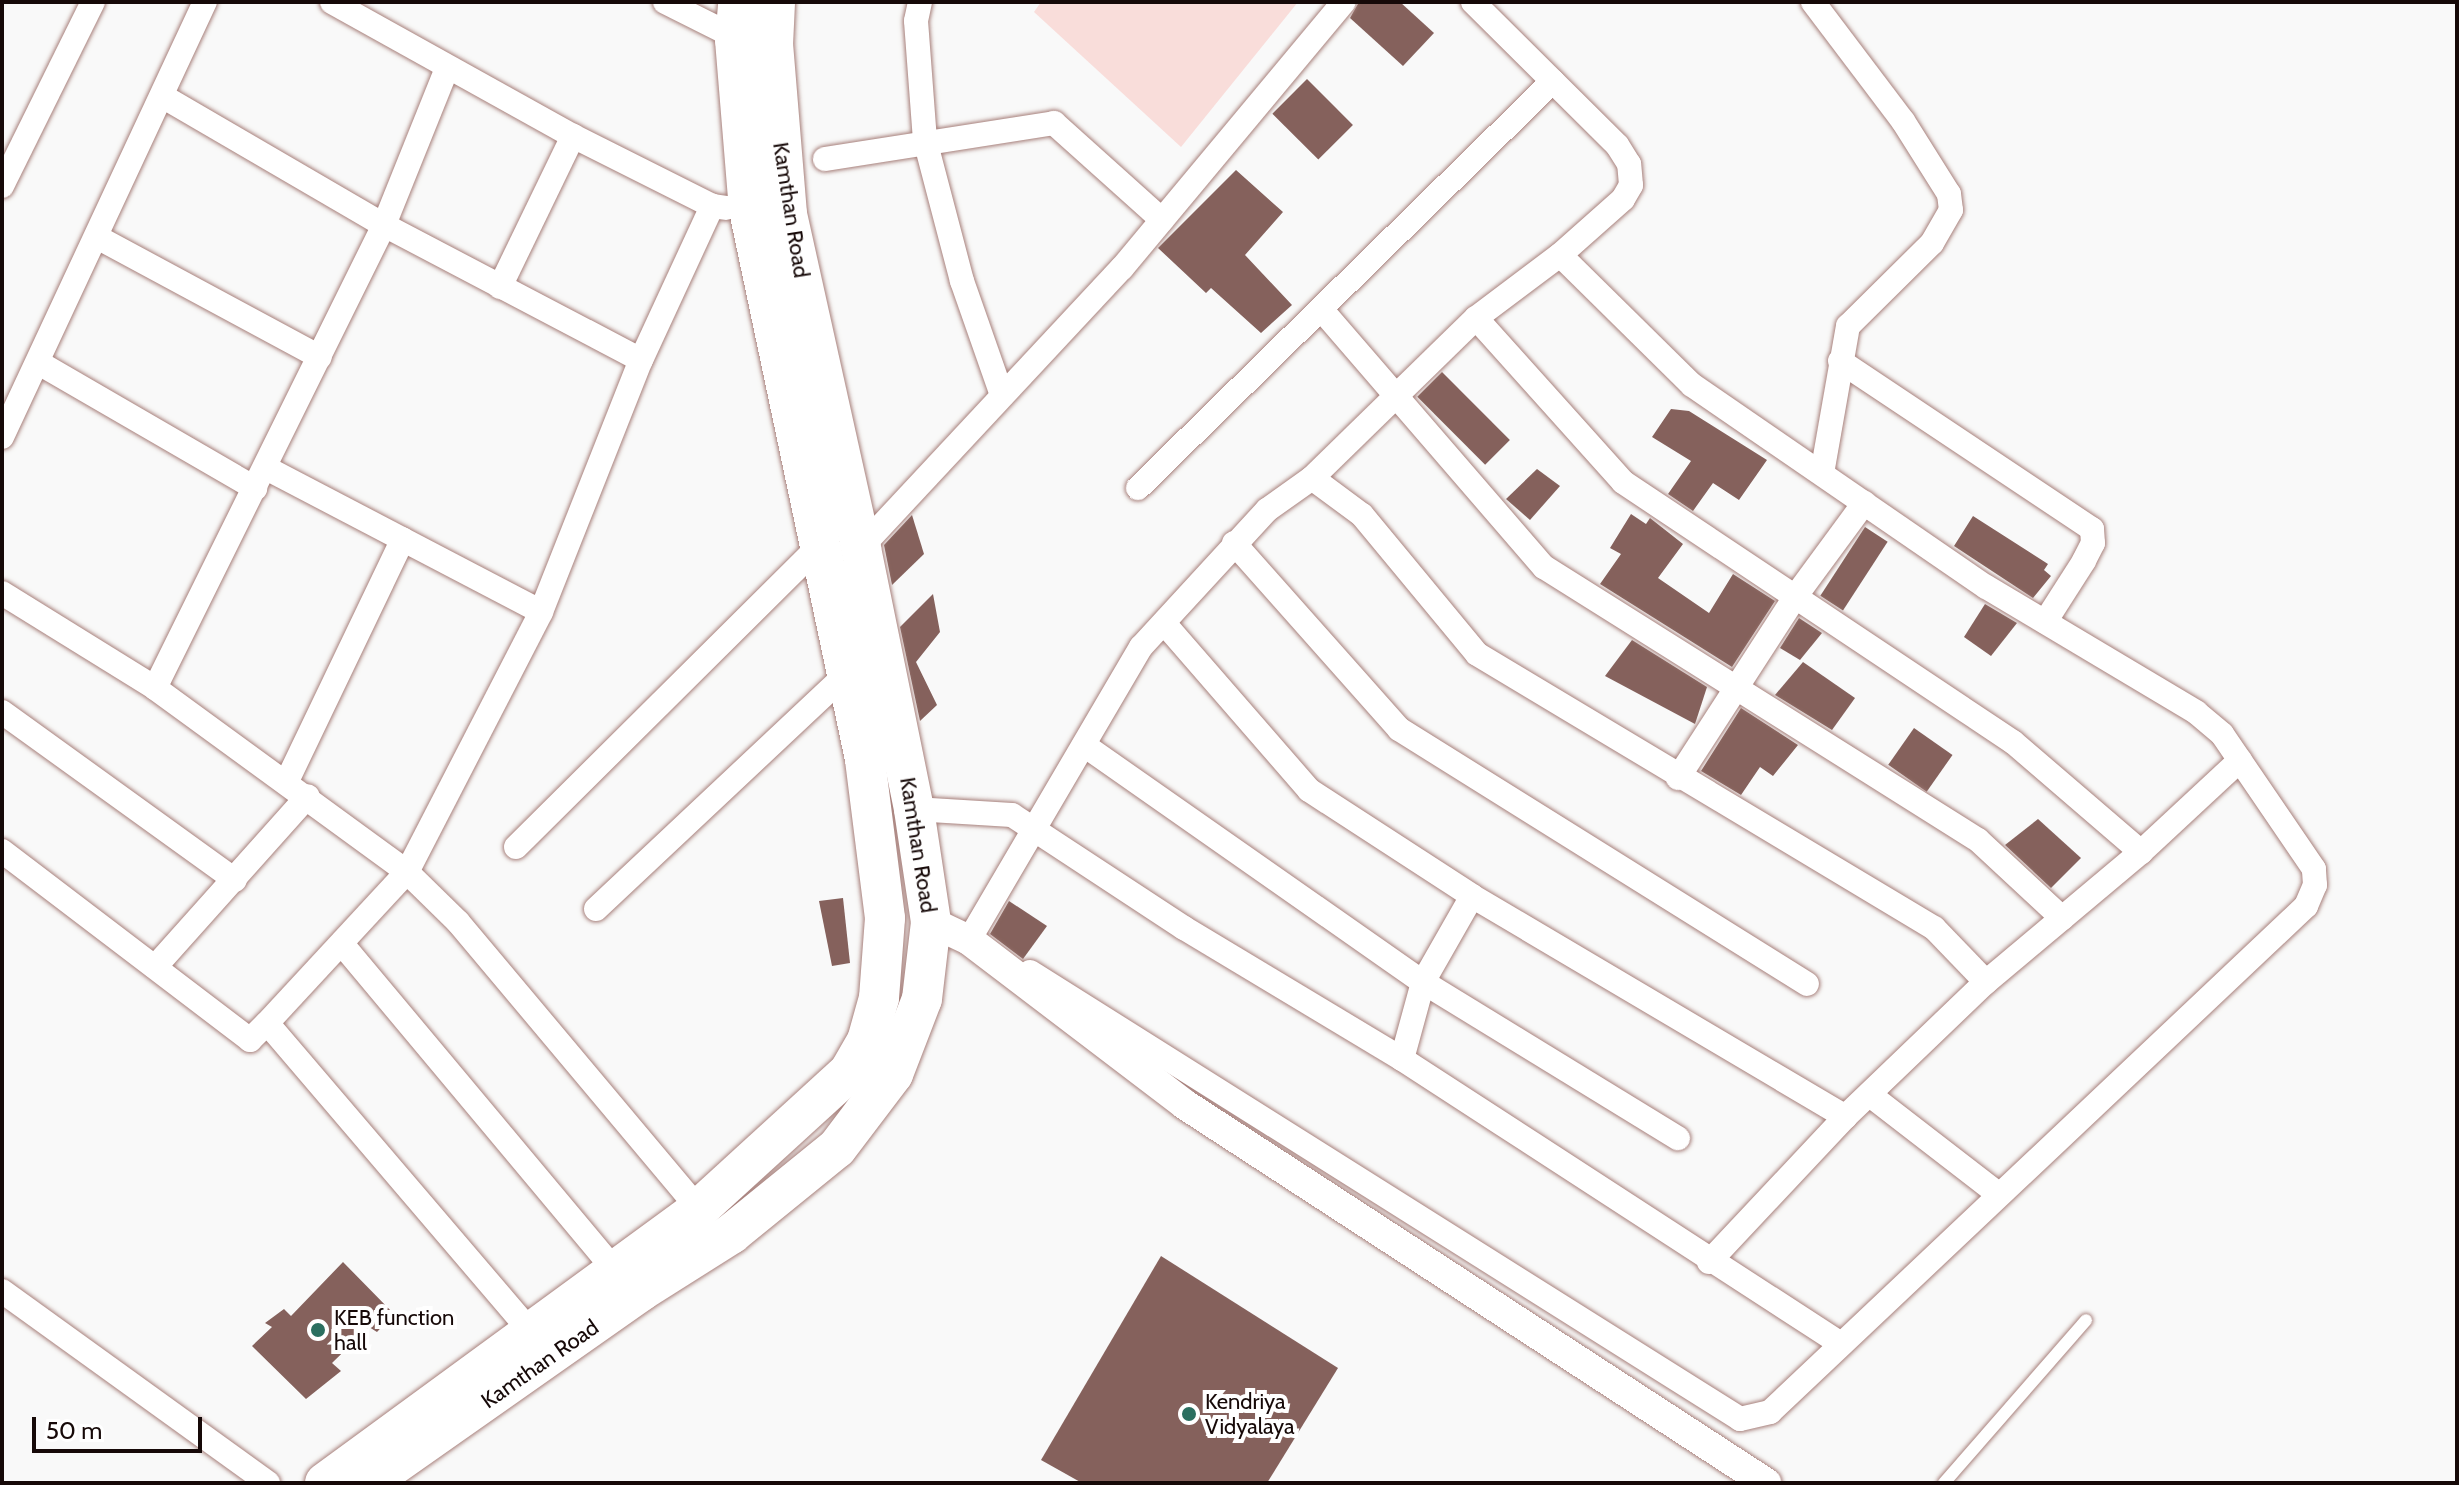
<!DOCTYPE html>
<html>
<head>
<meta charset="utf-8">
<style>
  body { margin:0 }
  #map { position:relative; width:2459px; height:1485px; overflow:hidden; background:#f9f9f9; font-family:Cabin,sans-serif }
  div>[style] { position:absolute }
  .green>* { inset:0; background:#f9ddda }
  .building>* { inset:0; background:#85615c; transform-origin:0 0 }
  .roads { filter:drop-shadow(0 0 2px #a7807b) drop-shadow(0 0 2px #a7807b) }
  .service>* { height:12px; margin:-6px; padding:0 6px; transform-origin:6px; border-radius:6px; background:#fff }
  .minor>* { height:24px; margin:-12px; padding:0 12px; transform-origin:12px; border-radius:12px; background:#fff }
  .tertiary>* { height:30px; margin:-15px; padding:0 15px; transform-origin:15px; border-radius:15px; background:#fff }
  .primary>* { height:40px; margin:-20px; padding:0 20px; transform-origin:20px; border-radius:20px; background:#fff }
  .dots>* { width:22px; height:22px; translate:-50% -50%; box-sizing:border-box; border:4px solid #fff; border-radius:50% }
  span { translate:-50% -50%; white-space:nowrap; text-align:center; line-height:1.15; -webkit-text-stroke:8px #fff; paint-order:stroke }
  .street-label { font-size:22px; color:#160908 }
  .poi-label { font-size:22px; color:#160908 }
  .left { translate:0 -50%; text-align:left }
  .frame { position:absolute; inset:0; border:4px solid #160908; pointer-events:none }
  .scale { position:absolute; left:32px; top:1417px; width:170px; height:36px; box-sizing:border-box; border:4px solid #160908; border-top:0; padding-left:10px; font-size:24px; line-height:28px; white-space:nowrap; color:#160908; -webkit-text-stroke:6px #fff; paint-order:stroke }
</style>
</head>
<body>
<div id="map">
  <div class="green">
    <div style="clip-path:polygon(1041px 2px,1298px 2px,1181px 147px,1034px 12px)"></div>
  </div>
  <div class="building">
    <div style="clip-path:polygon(1359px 2px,1400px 2px,1434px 33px,1403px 66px,1350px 18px)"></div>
    <div style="left:1307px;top:79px;width:65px;height:49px;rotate:45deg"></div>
    <div style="clip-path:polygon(1236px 170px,1283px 212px,1245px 255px,1292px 305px,1261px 333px,1211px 288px,1206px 293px,1158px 248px)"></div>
    <div style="left:1442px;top:372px;width:96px;height:35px;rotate:45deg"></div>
    <div style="clip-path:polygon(1671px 409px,1689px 411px,1767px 460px,1739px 500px,1713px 483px,1693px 511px,1668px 494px,1691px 461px,1652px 437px)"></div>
    <div style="clip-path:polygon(1537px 469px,1560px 486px,1530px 520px,1506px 499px)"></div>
    <div style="clip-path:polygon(1631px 514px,1646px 524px,1650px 518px,1683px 544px,1658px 578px,1709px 613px,1733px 574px,1775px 601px,1732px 667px,1600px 584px,1621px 554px,1610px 548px)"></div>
    <div style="clip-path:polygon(912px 515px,924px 554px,892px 585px,884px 545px)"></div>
    <div style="clip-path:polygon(1973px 516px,2048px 564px,2044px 570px,2051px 576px,2033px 598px,1954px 546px)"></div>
    <div style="left:1865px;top:527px;width:27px;height:82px;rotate:33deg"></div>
    <div style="clip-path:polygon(933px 594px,940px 632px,916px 662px,937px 705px,920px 721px,900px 627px)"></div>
    <div style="clip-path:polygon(1985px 604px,2017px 623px,1991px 656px,1964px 637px)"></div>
    <div style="clip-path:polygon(1799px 618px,1822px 633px,1800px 660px,1780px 648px)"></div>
    <div style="clip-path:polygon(1632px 640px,1707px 687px,1695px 724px,1605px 676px)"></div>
    <div style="clip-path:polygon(1803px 662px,1855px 698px,1832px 730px,1775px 695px)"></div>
    <div style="clip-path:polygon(1741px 708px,1798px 745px,1773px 776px,1760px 767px,1741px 795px,1701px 771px)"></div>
    <div style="left:1914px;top:728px;width:47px;height:45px;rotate:35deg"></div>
    <div style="clip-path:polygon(2038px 819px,2081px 858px,2051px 888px,2005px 845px)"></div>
    <div style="clip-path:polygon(843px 898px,850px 963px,832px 966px,819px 901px)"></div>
    <div style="clip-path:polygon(1009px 901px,1047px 926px,1023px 959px,990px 934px)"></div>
    <div style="clip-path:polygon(1161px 1256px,1338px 1368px,1267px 1483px,1082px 1483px,1041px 1460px)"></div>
    <div style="clip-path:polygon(343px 1262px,394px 1314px,377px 1332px,369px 1327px,332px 1363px,341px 1371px,306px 1399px,252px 1346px,272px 1327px,265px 1323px,284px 1309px,291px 1316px)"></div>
  </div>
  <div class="roads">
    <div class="service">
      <div style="left:1944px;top:1483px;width:216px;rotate:-48.9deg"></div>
    </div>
    <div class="minor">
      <div style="left:332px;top:2px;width:276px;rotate:29.1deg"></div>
      <div style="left:573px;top:136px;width:156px;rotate:26.7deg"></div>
      <div style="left:712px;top:206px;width:14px;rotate:8deg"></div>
      <div style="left:665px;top:2px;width:87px;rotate:26.6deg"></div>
      <div style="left:920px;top:2px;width:19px;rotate:102deg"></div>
      <div style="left:916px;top:21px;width:119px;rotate:85.7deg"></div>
      <div style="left:925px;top:140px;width:146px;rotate:75.3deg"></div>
      <div style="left:962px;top:281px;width:121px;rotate:70.7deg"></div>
      <div style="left:1813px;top:2px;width:149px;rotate:52.9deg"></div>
      <div style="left:1903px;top:121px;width:86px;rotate:57.8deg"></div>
      <div style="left:1949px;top:194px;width:16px;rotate:83deg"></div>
      <div style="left:1951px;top:210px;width:38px;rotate:120deg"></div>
      <div style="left:1932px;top:243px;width:118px;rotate:135.3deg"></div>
      <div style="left:1848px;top:326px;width:149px;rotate:100deg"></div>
      <div style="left:162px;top:96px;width:257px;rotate:30.2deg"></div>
      <div style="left:384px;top:225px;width:290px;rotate:27.7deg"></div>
      <div style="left:825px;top:159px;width:232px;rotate:-8.9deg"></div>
      <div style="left:1054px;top:123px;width:145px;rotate:41.9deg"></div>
      <div style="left:2px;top:186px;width:205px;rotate:-63.7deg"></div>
      <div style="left:97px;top:237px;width:253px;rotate:28.3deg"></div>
      <div style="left:500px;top:287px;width:168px;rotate:-64.2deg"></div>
      <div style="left:1321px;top:309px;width:341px;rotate:49.2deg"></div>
      <div style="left:1544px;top:567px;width:513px;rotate:32.17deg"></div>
      <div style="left:1978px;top:840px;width:115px;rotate:42.9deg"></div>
      <div style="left:1476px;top:318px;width:220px;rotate:48.1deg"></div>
      <div style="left:1623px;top:482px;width:469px;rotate:33.7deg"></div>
      <div style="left:2013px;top:742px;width:169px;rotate:40.7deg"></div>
      <div style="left:1840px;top:361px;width:303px;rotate:33.7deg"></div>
      <div style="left:2092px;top:529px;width:14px;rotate:86deg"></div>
      <div style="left:2093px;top:543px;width:20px;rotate:117deg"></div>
      <div style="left:2084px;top:561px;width:72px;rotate:122.6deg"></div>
      <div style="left:39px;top:363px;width:250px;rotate:30.1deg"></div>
      <div style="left:2px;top:437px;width:480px;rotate:-65deg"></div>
      <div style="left:266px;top:468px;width:310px;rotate:27.6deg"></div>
      <div style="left:1312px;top:478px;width:62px;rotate:36.5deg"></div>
      <div style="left:1362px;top:515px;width:180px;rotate:50.4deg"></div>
      <div style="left:1477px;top:654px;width:533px;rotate:30.95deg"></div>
      <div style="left:1934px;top:928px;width:75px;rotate:46.1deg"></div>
      <div style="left:1138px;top:488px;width:581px;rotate:-44.44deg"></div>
      <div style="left:1234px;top:543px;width:249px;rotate:48.4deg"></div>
      <div style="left:1399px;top:729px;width:481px;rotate:32deg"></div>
      <div style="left:855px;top:554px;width:391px;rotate:-47deg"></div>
      <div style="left:1122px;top:268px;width:346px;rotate:-50.2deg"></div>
      <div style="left:2px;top:593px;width:180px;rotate:31.8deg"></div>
      <div style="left:155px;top:688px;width:312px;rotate:36.1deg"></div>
      <div style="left:407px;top:872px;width:71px;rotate:44.4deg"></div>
      <div style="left:458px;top:922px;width:375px;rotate:50deg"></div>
      <div style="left:1164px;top:623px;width:221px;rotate:49deg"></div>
      <div style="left:1309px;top:790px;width:194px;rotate:33deg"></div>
      <div style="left:155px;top:688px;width:517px;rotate:-63.68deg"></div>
      <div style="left:384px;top:225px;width:169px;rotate:-68.1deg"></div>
      <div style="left:2px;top:712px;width:287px;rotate:35.8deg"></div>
      <div style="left:1084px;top:745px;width:414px;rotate:35deg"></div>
      <div style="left:1423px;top:982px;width:299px;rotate:31.5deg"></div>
      <div style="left:1678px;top:778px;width:216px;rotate:-57.1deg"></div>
      <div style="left:1795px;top:597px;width:117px;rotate:-53.7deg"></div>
      <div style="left:287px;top:781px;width:268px;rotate:-64.4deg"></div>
      <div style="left:914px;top:809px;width:98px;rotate:3.5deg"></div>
      <div style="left:1012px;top:815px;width:206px;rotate:33.3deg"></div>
      <div style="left:1184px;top:928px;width:254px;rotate:31deg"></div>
      <div style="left:1402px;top:1059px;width:523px;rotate:32.99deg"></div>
      <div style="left:516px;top:847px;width:427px;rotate:-44.8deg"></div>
      <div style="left:2px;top:851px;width:312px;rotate:37.3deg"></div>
      <div style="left:250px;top:1040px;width:24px;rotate:-45deg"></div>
      <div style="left:596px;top:909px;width:343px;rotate:-43.2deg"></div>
      <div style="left:969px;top:940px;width:340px;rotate:-59.6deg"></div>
      <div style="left:1141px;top:647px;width:186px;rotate:-47.4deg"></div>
      <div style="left:1267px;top:510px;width:55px;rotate:-35.4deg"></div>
      <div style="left:1312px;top:478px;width:229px;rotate:-44.3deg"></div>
      <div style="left:1476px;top:318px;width:105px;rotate:-36.9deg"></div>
      <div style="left:1560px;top:255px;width:84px;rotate:-41.6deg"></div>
      <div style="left:1623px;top:199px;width:16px;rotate:-60deg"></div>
      <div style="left:1631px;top:185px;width:21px;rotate:-95deg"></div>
      <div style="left:1629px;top:164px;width:22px;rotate:-122deg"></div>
      <div style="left:1617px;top:145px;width:203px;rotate:-135.2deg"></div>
      <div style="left:342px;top:944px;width:425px;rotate:50.1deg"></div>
      <div style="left:155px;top:967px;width:229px;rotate:-48.2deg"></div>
      <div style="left:1030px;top:972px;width:839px;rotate:32.19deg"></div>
      <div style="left:1740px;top:1419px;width:31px;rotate:-13deg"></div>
      <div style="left:1770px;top:1412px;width:737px;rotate:-43.35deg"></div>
      <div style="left:2306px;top:906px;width:23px;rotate:-67deg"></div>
      <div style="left:2315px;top:885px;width:16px;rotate:-94deg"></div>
      <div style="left:2314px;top:869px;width:163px;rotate:-124.3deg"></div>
      <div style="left:2222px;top:734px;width:34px;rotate:-140deg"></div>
      <div style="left:2196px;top:712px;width:244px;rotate:-149.2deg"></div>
      <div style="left:1986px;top:587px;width:357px;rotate:-145.5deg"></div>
      <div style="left:1692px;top:385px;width:185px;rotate:-135.4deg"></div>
      <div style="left:1402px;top:1059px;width:80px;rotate:-74.7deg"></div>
      <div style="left:1423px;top:982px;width:99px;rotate:-60.3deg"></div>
      <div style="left:1472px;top:896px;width:434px;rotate:30.6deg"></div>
      <div style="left:1870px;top:1095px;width:162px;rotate:37.7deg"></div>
      <div style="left:1709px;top:1262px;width:199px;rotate:-46.8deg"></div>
      <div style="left:1845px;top:1117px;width:195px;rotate:-43.8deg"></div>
      <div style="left:1986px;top:982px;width:202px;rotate:-40deg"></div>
      <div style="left:2141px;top:852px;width:135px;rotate:-42.9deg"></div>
      <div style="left:2px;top:1291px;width:328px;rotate:35.8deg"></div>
      <div style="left:531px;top:1332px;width:406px;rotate:-130.5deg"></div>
      <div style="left:267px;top:1023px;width:206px;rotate:-47.2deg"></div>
      <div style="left:407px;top:872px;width:292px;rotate:-62.7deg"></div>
      <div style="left:541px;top:612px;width:271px;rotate:-68.4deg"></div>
      <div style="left:641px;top:360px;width:170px;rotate:-65.2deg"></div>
    </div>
    <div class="tertiary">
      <div style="left:931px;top:922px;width:42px;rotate:25.3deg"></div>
      <div style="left:969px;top:940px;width:270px;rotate:37.3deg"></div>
      <div style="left:1184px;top:1104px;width:695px;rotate:33.07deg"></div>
    </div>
    <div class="primary">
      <div style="left:325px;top:1483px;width:464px;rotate:-36.2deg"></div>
      <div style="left:699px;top:1209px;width:203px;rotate:-42.4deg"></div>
      <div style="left:849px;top:1072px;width:36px;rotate:-60deg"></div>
      <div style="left:867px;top:1041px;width:45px;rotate:-74.4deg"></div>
      <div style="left:879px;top:998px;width:80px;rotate:-85.7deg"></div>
      <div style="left:885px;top:918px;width:160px;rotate:-97.2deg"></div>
      <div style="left:865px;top:759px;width:561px;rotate:-101.93deg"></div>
      <div style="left:749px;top:210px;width:171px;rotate:-94.7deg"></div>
      <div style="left:735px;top:40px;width:38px;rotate:-85deg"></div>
      <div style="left:368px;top:1483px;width:334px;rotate:-35.1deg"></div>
      <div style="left:641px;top:1291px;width:107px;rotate:-32.3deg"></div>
      <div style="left:731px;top:1234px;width:136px;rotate:-39.1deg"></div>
      <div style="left:837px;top:1148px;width:93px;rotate:-52.9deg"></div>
      <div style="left:893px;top:1074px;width:80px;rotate:-68.9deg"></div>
      <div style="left:922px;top:999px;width:78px;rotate:-83.3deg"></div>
      <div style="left:931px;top:922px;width:114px;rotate:-98.6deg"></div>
      <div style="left:914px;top:809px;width:266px;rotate:-101.5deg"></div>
      <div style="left:861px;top:548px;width:342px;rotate:-102.5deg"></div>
      <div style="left:787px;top:214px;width:170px;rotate:-94.7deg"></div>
      <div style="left:773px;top:45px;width:43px;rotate:-87.3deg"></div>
    </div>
  </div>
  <div class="dots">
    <div style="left:318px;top:1330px;background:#2b6f60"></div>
    <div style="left:1189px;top:1414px;background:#2b6f60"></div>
  </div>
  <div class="street-label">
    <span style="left:791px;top:210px;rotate:81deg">Kamthan Road</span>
    <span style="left:918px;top:845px;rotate:81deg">Kamthan Road</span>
    <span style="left:540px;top:1364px;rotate:-35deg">Kamthan Road</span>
  </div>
  <div class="poi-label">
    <span class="left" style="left:334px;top:1330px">KEB function<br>hall</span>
    <span class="left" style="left:1205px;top:1414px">Kendriya<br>Vidyalaya</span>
  </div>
  <div class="frame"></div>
  <div class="scale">50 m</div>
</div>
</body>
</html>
